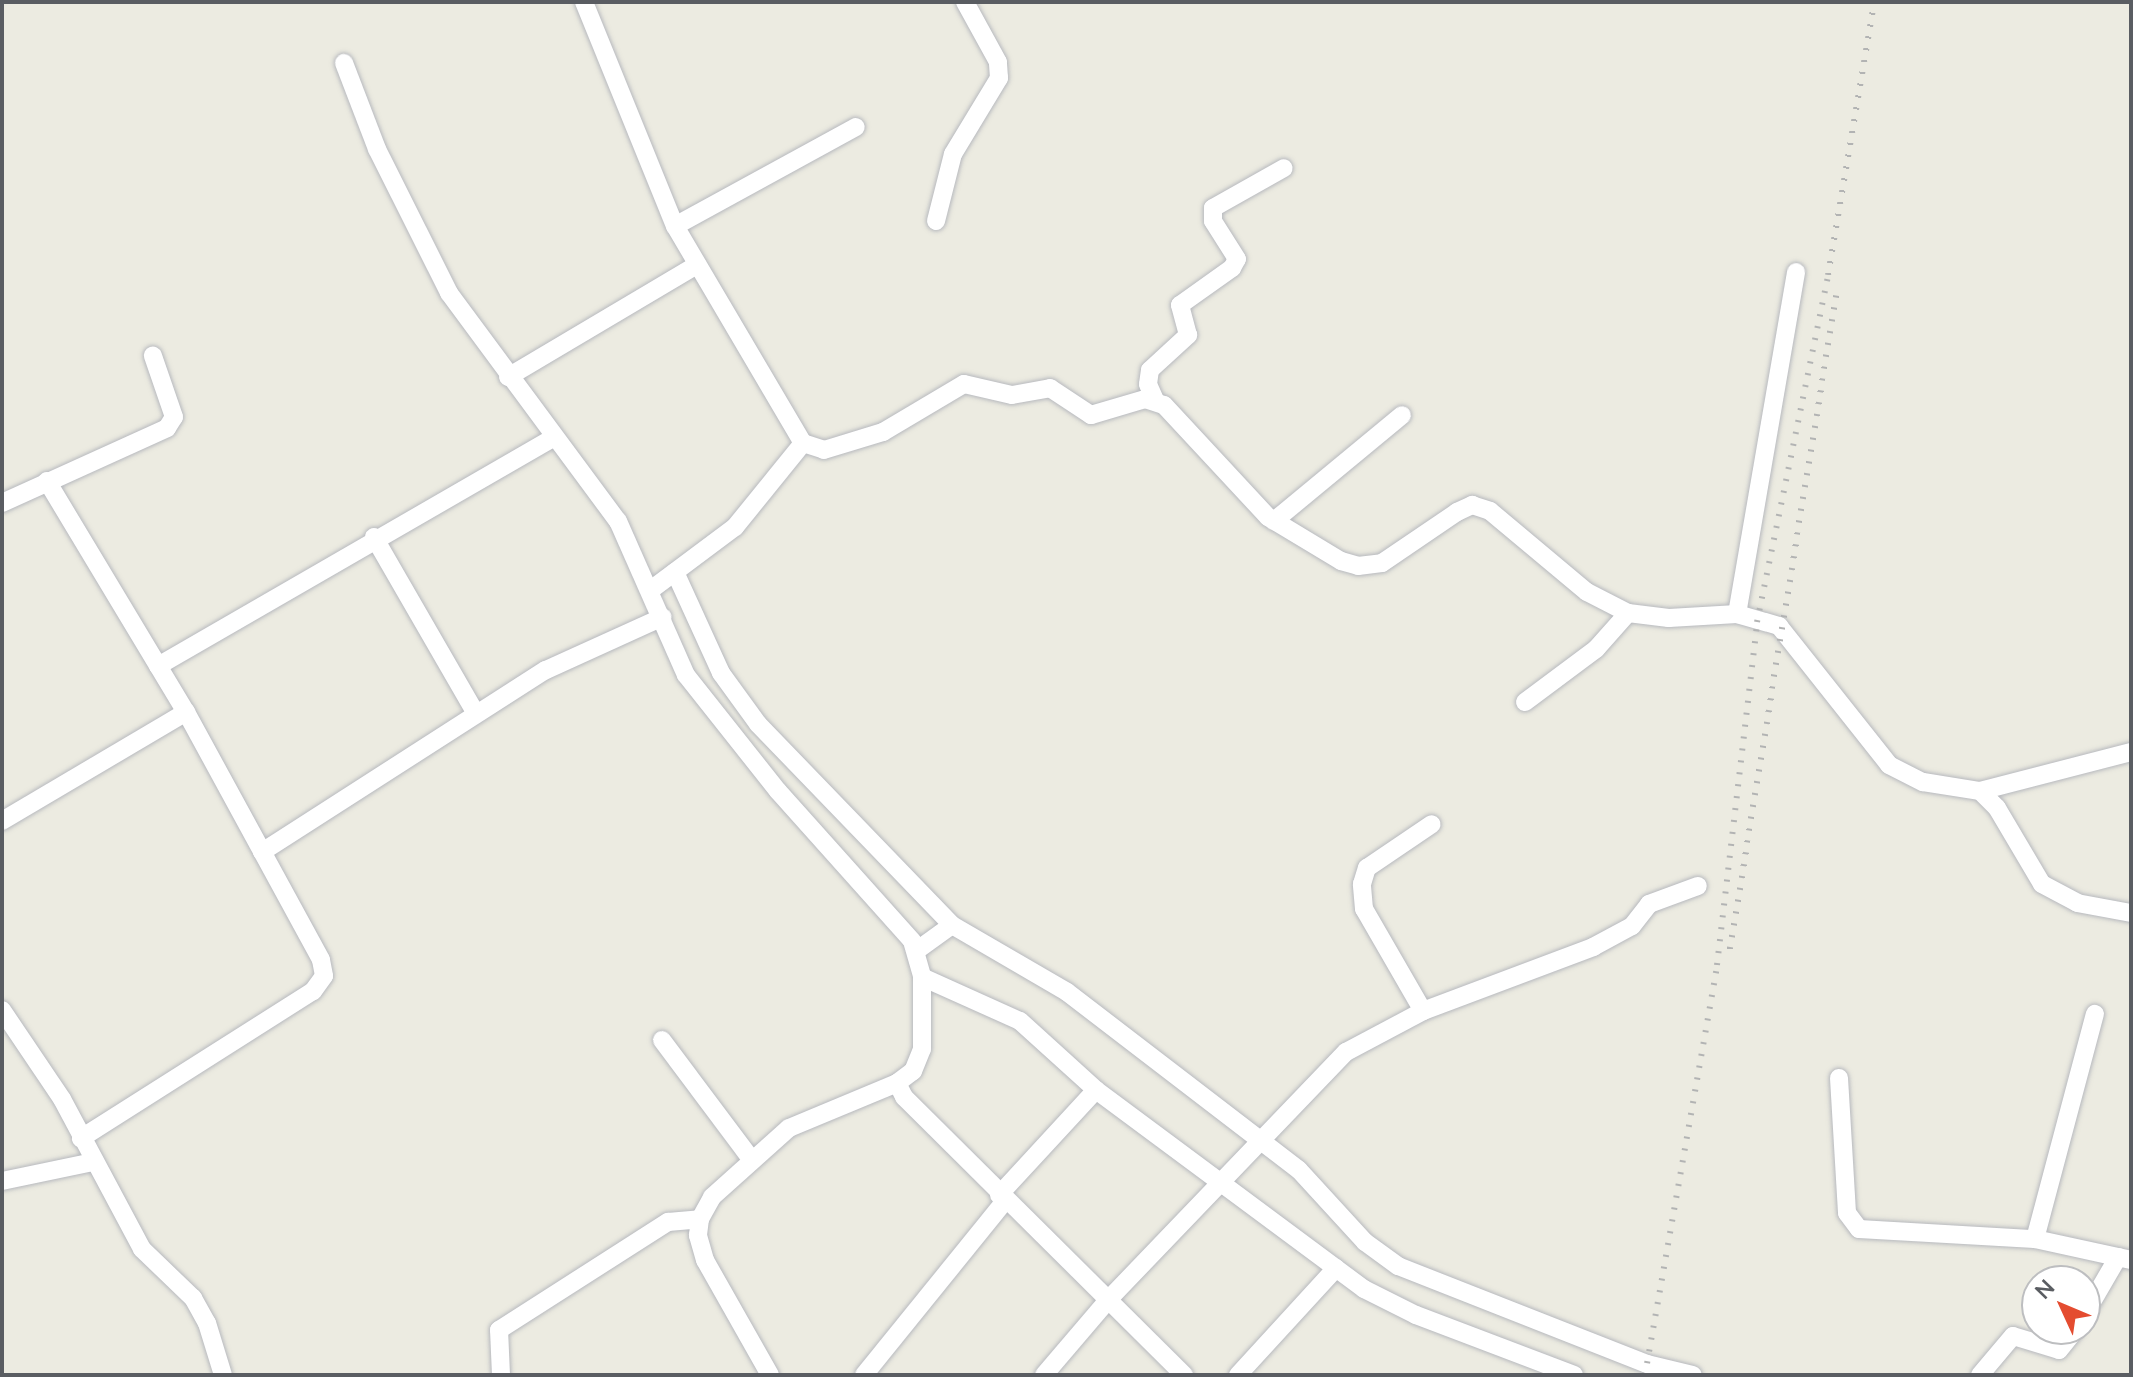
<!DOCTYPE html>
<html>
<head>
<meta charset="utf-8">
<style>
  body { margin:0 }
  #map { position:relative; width:2133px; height:1377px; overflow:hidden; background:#ecebe1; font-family:"Nunito Sans",sans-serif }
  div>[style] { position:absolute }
  .roads { filter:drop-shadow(0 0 2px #b7b9be) drop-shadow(0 0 2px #b7b9be) }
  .minor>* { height:18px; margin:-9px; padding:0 9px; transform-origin:9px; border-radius:9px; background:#fff }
  .rail>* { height:6px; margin-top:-3px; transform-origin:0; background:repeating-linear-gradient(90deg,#b2b3b3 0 2px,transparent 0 12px) }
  span { translate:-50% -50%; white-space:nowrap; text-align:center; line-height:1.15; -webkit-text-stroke:8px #fff; paint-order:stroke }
  .frame { position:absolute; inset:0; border:4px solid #5a5d62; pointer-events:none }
  .north { position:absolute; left:2021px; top:1265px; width:80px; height:80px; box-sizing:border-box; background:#fff; border:2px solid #bdbec0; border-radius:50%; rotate:314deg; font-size:22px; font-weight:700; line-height:32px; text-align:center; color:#5a5d62 }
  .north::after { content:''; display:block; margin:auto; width:28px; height:36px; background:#e44c30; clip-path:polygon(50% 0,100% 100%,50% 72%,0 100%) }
</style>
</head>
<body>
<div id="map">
  <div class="roads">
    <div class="minor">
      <div style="left:584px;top:2px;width:242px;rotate:67.9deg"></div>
      <div style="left:675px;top:226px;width:252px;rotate:59.5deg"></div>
      <div style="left:803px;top:443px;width:22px;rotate:18deg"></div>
      <div style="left:824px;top:450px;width:62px;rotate:-17deg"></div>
      <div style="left:883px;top:432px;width:94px;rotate:-30.7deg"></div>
      <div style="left:964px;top:384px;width:49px;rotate:12.9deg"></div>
      <div style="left:1012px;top:395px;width:39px;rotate:-10deg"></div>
      <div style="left:1050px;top:388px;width:49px;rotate:33.4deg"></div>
      <div style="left:1091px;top:415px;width:56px;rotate:-16.5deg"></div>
      <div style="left:1145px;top:399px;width:20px;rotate:18deg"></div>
      <div style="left:1164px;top:405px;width:153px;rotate:47.1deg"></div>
      <div style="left:1268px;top:517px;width:85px;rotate:31.1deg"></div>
      <div style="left:1341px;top:561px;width:18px;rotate:16deg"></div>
      <div style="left:1358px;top:566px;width:24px;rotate:-7deg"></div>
      <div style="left:1382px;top:563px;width:91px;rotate:-34.2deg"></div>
      <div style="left:1457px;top:512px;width:17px;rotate:-25deg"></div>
      <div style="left:1472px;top:505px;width:19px;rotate:18deg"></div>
      <div style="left:1490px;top:511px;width:126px;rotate:39.9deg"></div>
      <div style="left:1587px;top:592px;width:46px;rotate:27.1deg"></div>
      <div style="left:1628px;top:613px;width:41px;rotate:7deg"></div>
      <div style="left:1669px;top:618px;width:68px;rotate:-3.4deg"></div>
      <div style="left:1737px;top:614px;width:44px;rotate:15.9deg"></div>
      <div style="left:1779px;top:626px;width:177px;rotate:51.6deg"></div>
      <div style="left:1889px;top:765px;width:38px;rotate:27deg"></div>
      <div style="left:1923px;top:782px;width:58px;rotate:9deg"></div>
      <div style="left:1980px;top:791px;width:24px;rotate:45deg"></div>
      <div style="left:1997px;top:808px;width:88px;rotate:59.4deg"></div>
      <div style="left:2042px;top:884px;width:40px;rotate:28deg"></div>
      <div style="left:2077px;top:903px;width:55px;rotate:10.5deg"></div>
      <div style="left:344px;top:63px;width:92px;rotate:69deg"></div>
      <div style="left:377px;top:149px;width:161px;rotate:63.4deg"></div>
      <div style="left:449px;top:293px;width:284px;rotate:53.5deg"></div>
      <div style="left:618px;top:521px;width:168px;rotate:66.2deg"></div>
      <div style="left:686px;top:675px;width:148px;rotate:51.6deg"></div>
      <div style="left:778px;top:791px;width:201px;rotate:48.2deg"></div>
      <div style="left:912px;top:941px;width:37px;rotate:74deg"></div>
      <div style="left:922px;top:977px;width:72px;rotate:90deg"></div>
      <div style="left:922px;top:1049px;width:24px;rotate:112deg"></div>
      <div style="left:913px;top:1071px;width:20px;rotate:143deg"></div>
      <div style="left:897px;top:1083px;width:16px;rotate:63deg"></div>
      <div style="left:904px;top:1097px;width:395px;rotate:44.8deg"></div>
      <div style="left:936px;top:221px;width:69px;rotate:-75.8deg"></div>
      <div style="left:953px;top:154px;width:89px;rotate:-58.8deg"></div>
      <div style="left:999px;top:78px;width:16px;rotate:-94deg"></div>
      <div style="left:998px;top:62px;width:68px;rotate:-118.8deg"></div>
      <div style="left:675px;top:226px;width:206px;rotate:-28.7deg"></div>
      <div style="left:508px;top:377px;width:220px;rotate:-30.7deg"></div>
      <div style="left:1155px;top:400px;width:17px;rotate:-114deg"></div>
      <div style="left:1148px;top:384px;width:14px;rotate:-82deg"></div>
      <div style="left:1150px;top:370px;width:52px;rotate:-42.6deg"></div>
      <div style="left:1188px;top:335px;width:31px;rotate:-105deg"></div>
      <div style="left:1180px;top:305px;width:64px;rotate:-35.4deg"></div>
      <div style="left:1232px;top:268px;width:10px;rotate:-61deg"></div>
      <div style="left:1237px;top:259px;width:45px;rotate:-122.3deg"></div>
      <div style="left:1213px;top:221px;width:13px;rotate:-90deg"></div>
      <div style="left:1213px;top:208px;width:81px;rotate:-29.4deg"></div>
      <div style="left:47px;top:481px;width:270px;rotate:59deg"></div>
      <div style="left:186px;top:712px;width:282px;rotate:61.4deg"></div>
      <div style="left:321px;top:960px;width:16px;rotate:79deg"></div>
      <div style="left:324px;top:976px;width:19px;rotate:126deg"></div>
      <div style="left:313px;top:991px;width:275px;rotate:147.6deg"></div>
      <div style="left:2px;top:503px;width:181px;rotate:-24.4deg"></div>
      <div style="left:167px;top:428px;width:13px;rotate:-58deg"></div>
      <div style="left:174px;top:417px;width:65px;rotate:-109deg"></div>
      <div style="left:1274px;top:521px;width:166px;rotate:-39.6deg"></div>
      <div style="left:374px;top:537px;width:204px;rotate:60deg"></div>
      <div style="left:675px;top:572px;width:111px;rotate:65.5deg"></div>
      <div style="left:721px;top:673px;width:63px;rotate:54deg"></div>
      <div style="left:758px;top:724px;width:279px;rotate:46deg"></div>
      <div style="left:652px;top:589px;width:104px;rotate:-36.8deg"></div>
      <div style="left:735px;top:527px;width:108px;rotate:-51deg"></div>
      <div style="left:1737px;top:614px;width:347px;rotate:-80.2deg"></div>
      <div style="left:158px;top:666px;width:457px;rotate:-30deg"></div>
      <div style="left:1525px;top:702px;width:89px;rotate:-36.7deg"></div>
      <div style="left:1596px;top:649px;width:48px;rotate:-48.4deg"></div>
      <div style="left:1980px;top:791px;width:156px;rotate:-14.5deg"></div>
      <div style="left:2px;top:821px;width:214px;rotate:-30.6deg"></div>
      <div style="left:262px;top:852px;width:337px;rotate:-32.7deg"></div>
      <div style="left:546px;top:670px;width:128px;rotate:-24.4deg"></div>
      <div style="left:916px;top:951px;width:44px;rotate:-35.8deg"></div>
      <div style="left:952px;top:925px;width:133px;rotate:30.2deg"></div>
      <div style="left:1067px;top:992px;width:292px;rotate:37.5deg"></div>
      <div style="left:1299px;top:1170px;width:98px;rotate:47.5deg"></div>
      <div style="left:1365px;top:1242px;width:41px;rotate:36deg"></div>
      <div style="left:1398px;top:1266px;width:268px;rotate:21.5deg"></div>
      <div style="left:1647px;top:1364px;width:47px;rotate:13.4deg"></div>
      <div style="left:922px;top:977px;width:107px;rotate:24.2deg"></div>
      <div style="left:1020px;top:1021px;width:103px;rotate:42.2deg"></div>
      <div style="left:1096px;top:1090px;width:334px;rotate:36.6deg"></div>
      <div style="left:1364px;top:1289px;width:58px;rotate:26.6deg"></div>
      <div style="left:1416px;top:1315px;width:169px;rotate:20.8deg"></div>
      <div style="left:2px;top:1010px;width:107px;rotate:56deg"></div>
      <div style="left:62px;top:1099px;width:170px;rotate:61.9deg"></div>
      <div style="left:142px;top:1249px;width:71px;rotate:43.9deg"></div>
      <div style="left:193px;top:1298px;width:29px;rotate:61deg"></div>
      <div style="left:207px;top:1323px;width:54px;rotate:72.9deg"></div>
      <div style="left:1423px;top:1011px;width:118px;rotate:-120deg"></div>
      <div style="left:1364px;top:909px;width:25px;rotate:-95deg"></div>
      <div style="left:1362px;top:884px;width:17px;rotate:-73deg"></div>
      <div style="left:1367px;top:868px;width:78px;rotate:-34.1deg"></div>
      <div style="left:662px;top:1040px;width:149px;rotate:53.2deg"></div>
      <div style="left:1839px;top:1078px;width:135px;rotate:86.6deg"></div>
      <div style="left:1847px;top:1213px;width:20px;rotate:53deg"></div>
      <div style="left:1859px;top:1229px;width:176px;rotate:3.3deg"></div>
      <div style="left:2035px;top:1239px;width:98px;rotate:12.3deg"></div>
      <div style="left:2px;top:1181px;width:93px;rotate:-11.8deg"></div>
      <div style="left:999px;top:1195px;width:143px;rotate:-47.3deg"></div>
      <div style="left:2035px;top:1239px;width:233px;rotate:-75.1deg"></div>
      <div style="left:2085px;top:1314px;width:66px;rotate:-59.9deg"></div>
      <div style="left:501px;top:1375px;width:45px;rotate:-92.5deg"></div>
      <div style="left:499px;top:1330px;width:201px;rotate:-32.6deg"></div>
      <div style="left:668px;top:1222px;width:32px;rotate:-5deg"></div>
      <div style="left:770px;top:1375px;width:132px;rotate:-119.5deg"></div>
      <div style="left:705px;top:1260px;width:26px;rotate:-106deg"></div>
      <div style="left:698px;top:1235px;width:16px;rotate:-83deg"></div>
      <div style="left:700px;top:1219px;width:25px;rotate:-61deg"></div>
      <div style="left:712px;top:1197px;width:103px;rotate:-41.9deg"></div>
      <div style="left:789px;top:1128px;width:117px;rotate:-22.6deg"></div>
      <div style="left:864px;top:1375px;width:224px;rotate:-51deg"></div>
      <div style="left:1044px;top:1375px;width:99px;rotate:-49.5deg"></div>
      <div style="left:1108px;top:1300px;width:344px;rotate:-46.2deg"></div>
      <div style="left:1346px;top:1052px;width:87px;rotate:-28deg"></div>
      <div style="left:1423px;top:1011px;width:182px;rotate:-20.6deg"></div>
      <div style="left:1593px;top:947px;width:44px;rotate:-28.3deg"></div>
      <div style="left:1632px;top:926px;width:28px;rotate:-52deg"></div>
      <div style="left:1649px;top:904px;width:52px;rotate:-20.2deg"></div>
      <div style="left:1238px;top:1375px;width:145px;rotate:-47.5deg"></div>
      <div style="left:1980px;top:1375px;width:51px;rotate:-49.8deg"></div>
      <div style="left:2013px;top:1336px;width:48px;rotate:16.9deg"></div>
      <div style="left:2059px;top:1350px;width:27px;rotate:-51deg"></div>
    </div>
  </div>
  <div class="rail">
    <div style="left:1730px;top:949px;width:668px;rotate:-80.78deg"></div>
    <div style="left:1645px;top:1375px;width:416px;rotate:-80deg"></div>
    <div style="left:1717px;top:965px;width:345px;rotate:-83.3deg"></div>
    <div style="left:1757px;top:622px;width:354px;rotate:-78.4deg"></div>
    <div style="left:1828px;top:275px;width:277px;rotate:-80.4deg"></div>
  </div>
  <div class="frame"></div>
  <div class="north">N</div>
</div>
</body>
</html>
